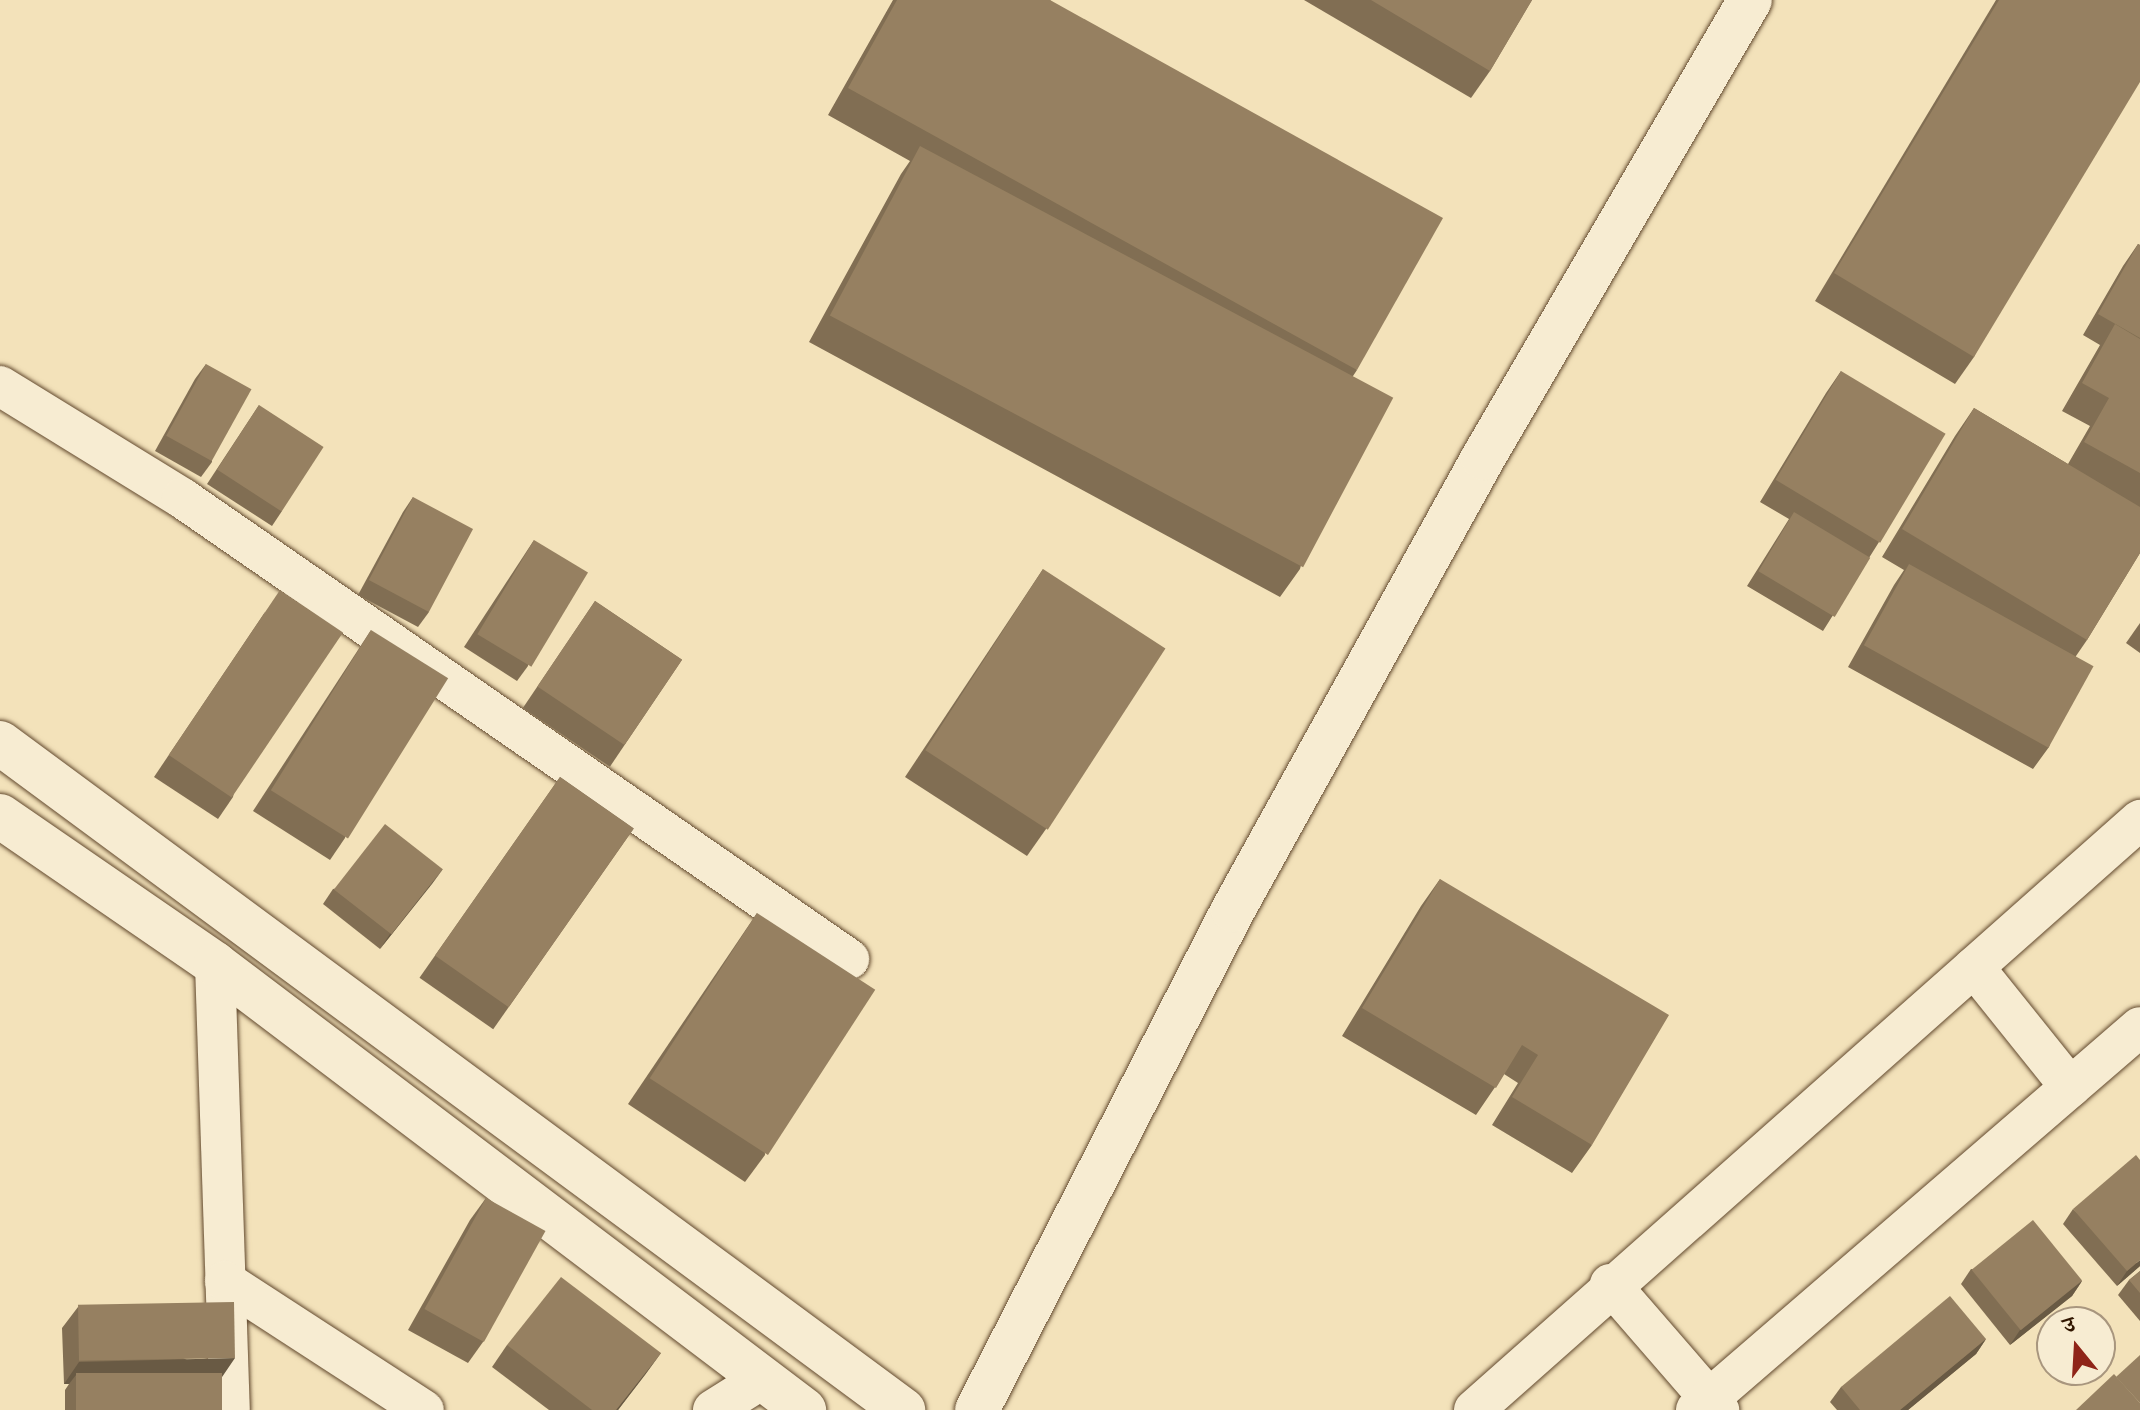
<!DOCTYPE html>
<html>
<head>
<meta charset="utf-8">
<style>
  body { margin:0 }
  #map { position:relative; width:2140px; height:1410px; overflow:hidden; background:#f3e2ba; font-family:"IM FELL Great Primer","Noto Serif Devanagari",serif }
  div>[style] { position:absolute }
  .roads { filter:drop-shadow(0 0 2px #62492e) drop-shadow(0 0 2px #62492e) }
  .minor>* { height:40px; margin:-20px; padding:0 20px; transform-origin:20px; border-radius:20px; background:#f7ecd2 }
  .tertiary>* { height:44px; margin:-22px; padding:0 22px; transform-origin:22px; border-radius:22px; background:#f7ecd2 }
  .wall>* { inset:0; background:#816e53; transform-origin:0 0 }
  .shaded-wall>* { inset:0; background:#695a44 }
  .building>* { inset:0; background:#968061; transform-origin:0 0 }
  span { translate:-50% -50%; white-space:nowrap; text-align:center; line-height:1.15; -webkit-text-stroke:7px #f7ecd2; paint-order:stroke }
  .north { position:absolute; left:2036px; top:1306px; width:80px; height:80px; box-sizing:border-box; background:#f7ecd2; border:2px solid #a8967e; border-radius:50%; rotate:342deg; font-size:22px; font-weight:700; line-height:32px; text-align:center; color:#311600 }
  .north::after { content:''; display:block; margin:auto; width:28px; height:36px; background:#8f2418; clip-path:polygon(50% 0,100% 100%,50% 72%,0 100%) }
</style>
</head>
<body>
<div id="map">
  <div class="roads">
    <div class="minor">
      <div style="left:0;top:386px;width:214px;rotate:31.6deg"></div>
      <div style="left:182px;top:498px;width:811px;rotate:34.65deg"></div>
      <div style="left:215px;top:964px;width:446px;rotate:88.1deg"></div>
      <div style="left:1974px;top:967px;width:154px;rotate:51.3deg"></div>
      <div style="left:225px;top:1281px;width:237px;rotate:33deg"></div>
      <div style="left:1610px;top:1284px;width:167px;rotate:49.1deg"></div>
      <div style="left:713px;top:1410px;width:58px;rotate:-32.3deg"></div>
      <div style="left:1474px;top:1410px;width:890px;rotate:-41.54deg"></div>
      <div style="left:1696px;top:1410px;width:586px;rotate:-40.78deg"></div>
    </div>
    <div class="tertiary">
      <div style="left:0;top:743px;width:1123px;rotate:36.45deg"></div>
      <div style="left:0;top:816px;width:261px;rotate:34.5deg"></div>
      <div style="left:215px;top:964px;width:739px;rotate:37.13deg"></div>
      <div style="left:977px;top:1410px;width:562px;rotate:-62.89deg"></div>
      <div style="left:1233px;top:910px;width:517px;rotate:-61.05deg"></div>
      <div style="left:1483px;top:458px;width:530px;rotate:-59.76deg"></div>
    </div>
  </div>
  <div class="wall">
    <div style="clip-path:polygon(893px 0,1050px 0,1357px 370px,1351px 379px,1300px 569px,1280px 597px,809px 342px,901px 174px,910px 161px,828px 115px)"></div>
    <div style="clip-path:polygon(1304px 0,1532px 0,1490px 71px,1471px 98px)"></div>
    <div style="clip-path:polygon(1996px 0,2140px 0,1974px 357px,1955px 384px,1815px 301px)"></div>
    <div style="clip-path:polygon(2138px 244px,2140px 245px,2140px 553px,2087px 640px,2076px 656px,2049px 747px,2033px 769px,1848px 667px,1894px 585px,1904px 570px,1882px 557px,1955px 436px,1974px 408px,2068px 464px,2090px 426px,2062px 411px,2100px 345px,2083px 335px,2123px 266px)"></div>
    <div style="clip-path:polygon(206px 364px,212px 462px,201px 477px,155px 451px,195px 379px)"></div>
    <div style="clip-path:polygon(1841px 371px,1879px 542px,1823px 631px,1747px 586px,1789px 519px,1760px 502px,1826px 393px)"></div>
    <div style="clip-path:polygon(259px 405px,282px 511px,272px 526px,207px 484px)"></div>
    <div style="clip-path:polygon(413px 497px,429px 612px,418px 627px,358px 595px,403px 512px)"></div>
    <div style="clip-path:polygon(534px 540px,528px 666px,517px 681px,464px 647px)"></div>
    <div style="clip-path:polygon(1043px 569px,1046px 829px,1027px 856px,905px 777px)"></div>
    <div style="left:595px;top:601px;width:105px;height:129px;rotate:34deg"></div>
    <div style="clip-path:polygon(265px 612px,233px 797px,218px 819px,154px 777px)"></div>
    <div style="clip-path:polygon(2140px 623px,2140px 653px,2126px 643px)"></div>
    <div style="clip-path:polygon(371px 630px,345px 838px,330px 860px,253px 811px)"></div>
    <div style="left:560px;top:777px;width:90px;height:245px;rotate:35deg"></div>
    <div style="clip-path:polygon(443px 869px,380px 949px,323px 904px,333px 889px)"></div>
    <div style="clip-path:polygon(1440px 879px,1592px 1145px,1572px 1173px,1492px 1125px,1518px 1083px,1504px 1074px,1476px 1115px,1342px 1036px,1421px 906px)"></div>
    <div style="clip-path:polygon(757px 913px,765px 1155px,745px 1182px,628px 1104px)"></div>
    <div style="clip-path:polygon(486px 1198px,483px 1342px,468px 1363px,408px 1330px,470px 1220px)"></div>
    <div style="clip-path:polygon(2073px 1209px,2140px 1266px,2117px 1286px,2063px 1224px)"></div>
    <div style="clip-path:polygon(1971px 1269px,2082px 1281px,2072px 1296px,2010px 1345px,1961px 1284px)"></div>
    <div style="clip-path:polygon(2140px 1271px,2140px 1321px,2118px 1295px,2129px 1280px)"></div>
    <div style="clip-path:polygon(78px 1307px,222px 1377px,222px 1410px,65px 1410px,65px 1390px,69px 1384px,64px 1384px,62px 1328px)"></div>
    <div style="clip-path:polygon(1986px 1339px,1976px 1354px,1908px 1410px,1837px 1410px,1830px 1402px,1841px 1387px)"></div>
    <div style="clip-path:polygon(507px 1345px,661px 1353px,618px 1410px,549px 1410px,492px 1367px)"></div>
  </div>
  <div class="shaded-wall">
    <div style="clip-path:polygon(443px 869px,432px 884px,380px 949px,390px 934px)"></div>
    <div style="clip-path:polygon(2140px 1260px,2140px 1266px,2117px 1286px,2127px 1271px)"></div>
    <div style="clip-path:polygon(2082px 1281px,2072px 1296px,2010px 1345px,2020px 1330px)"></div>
    <div style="clip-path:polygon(1986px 1339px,1976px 1354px,1908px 1410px,1900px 1410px)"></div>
    <div style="clip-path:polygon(661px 1353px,645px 1375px,618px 1410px,616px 1410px)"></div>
    <div style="clip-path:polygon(235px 1358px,220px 1380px,76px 1375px,69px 1384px,64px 1384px,79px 1362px)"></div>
  </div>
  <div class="building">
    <div style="clip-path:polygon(897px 0,1050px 0,1443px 218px,1357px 370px,848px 88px)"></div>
    <div style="clip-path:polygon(1371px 0,1532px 0,1490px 71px)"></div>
    <div style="clip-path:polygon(1999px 0,2140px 0,2140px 82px,1974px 357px,1834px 273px)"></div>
    <div style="left:920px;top:146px;width:536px;height:192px;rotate:28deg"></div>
    <div style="clip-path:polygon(2138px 244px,2140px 245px,2140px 338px,2098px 314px)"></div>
    <div style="clip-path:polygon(2115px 324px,2140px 339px,2140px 473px,2084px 442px,2109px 398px,2082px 383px)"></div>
    <div style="left:206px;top:364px;width:52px;height:82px;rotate:29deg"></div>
    <div style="left:1841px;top:371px;width:122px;height:127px;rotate:31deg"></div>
    <div style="left:259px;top:405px;width:77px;height:77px;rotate:33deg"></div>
    <div style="clip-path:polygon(1974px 408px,2140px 507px,2140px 553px,2087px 640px,1902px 529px)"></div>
    <div style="left:413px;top:497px;width:68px;height:94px;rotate:28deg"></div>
    <div style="left:1794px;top:512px;width:89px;height:69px;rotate:31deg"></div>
    <div style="left:534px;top:540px;width:63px;height:110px;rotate:31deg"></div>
    <div style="left:1909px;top:564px;width:211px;height:93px;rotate:29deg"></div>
    <div style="left:1043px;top:569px;width:146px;height:216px;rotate:33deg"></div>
    <div style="left:280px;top:590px;width:76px;height:199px;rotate:34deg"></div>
    <div style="left:595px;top:601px;width:105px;height:103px;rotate:34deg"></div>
    <div style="left:371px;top:630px;width:91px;height:189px;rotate:32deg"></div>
    <div style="left:560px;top:777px;width:90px;height:218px;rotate:35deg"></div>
    <div style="left:385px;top:824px;width:73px;height:83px;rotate:38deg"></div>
    <div style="clip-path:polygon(1440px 879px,1669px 1015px,1592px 1145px,1512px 1097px,1538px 1055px,1522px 1045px,1496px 1088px,1362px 1008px)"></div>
    <div style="left:757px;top:913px;width:141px;height:197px;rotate:33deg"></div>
    <div style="clip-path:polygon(2136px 1155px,2140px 1160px,2140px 1260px,2127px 1271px,2073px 1209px)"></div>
    <div style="left:486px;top:1198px;width:68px;height:127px;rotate:29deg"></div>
    <div style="left:2033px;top:1220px;width:78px;height:79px;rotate:51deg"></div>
    <div style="clip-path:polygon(2140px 1271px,2140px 1293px,2129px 1280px)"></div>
    <div style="clip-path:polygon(561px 1277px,661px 1353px,616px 1410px,592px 1410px,507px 1345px)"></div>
    <div style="clip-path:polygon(1950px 1296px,1986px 1339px,1900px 1410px,1860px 1410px,1841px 1387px)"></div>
    <div style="left:234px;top:1302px;width:56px;height:156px;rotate:89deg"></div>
    <div style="clip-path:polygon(2140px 1355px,2140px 1403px,2116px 1377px)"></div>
    <div style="left:222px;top:1373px;width:37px;height:146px;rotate:90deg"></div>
    <div style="clip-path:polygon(2114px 1374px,2140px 1403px,2140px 1410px,2076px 1410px)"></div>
  </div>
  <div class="north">उ</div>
</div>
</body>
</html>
